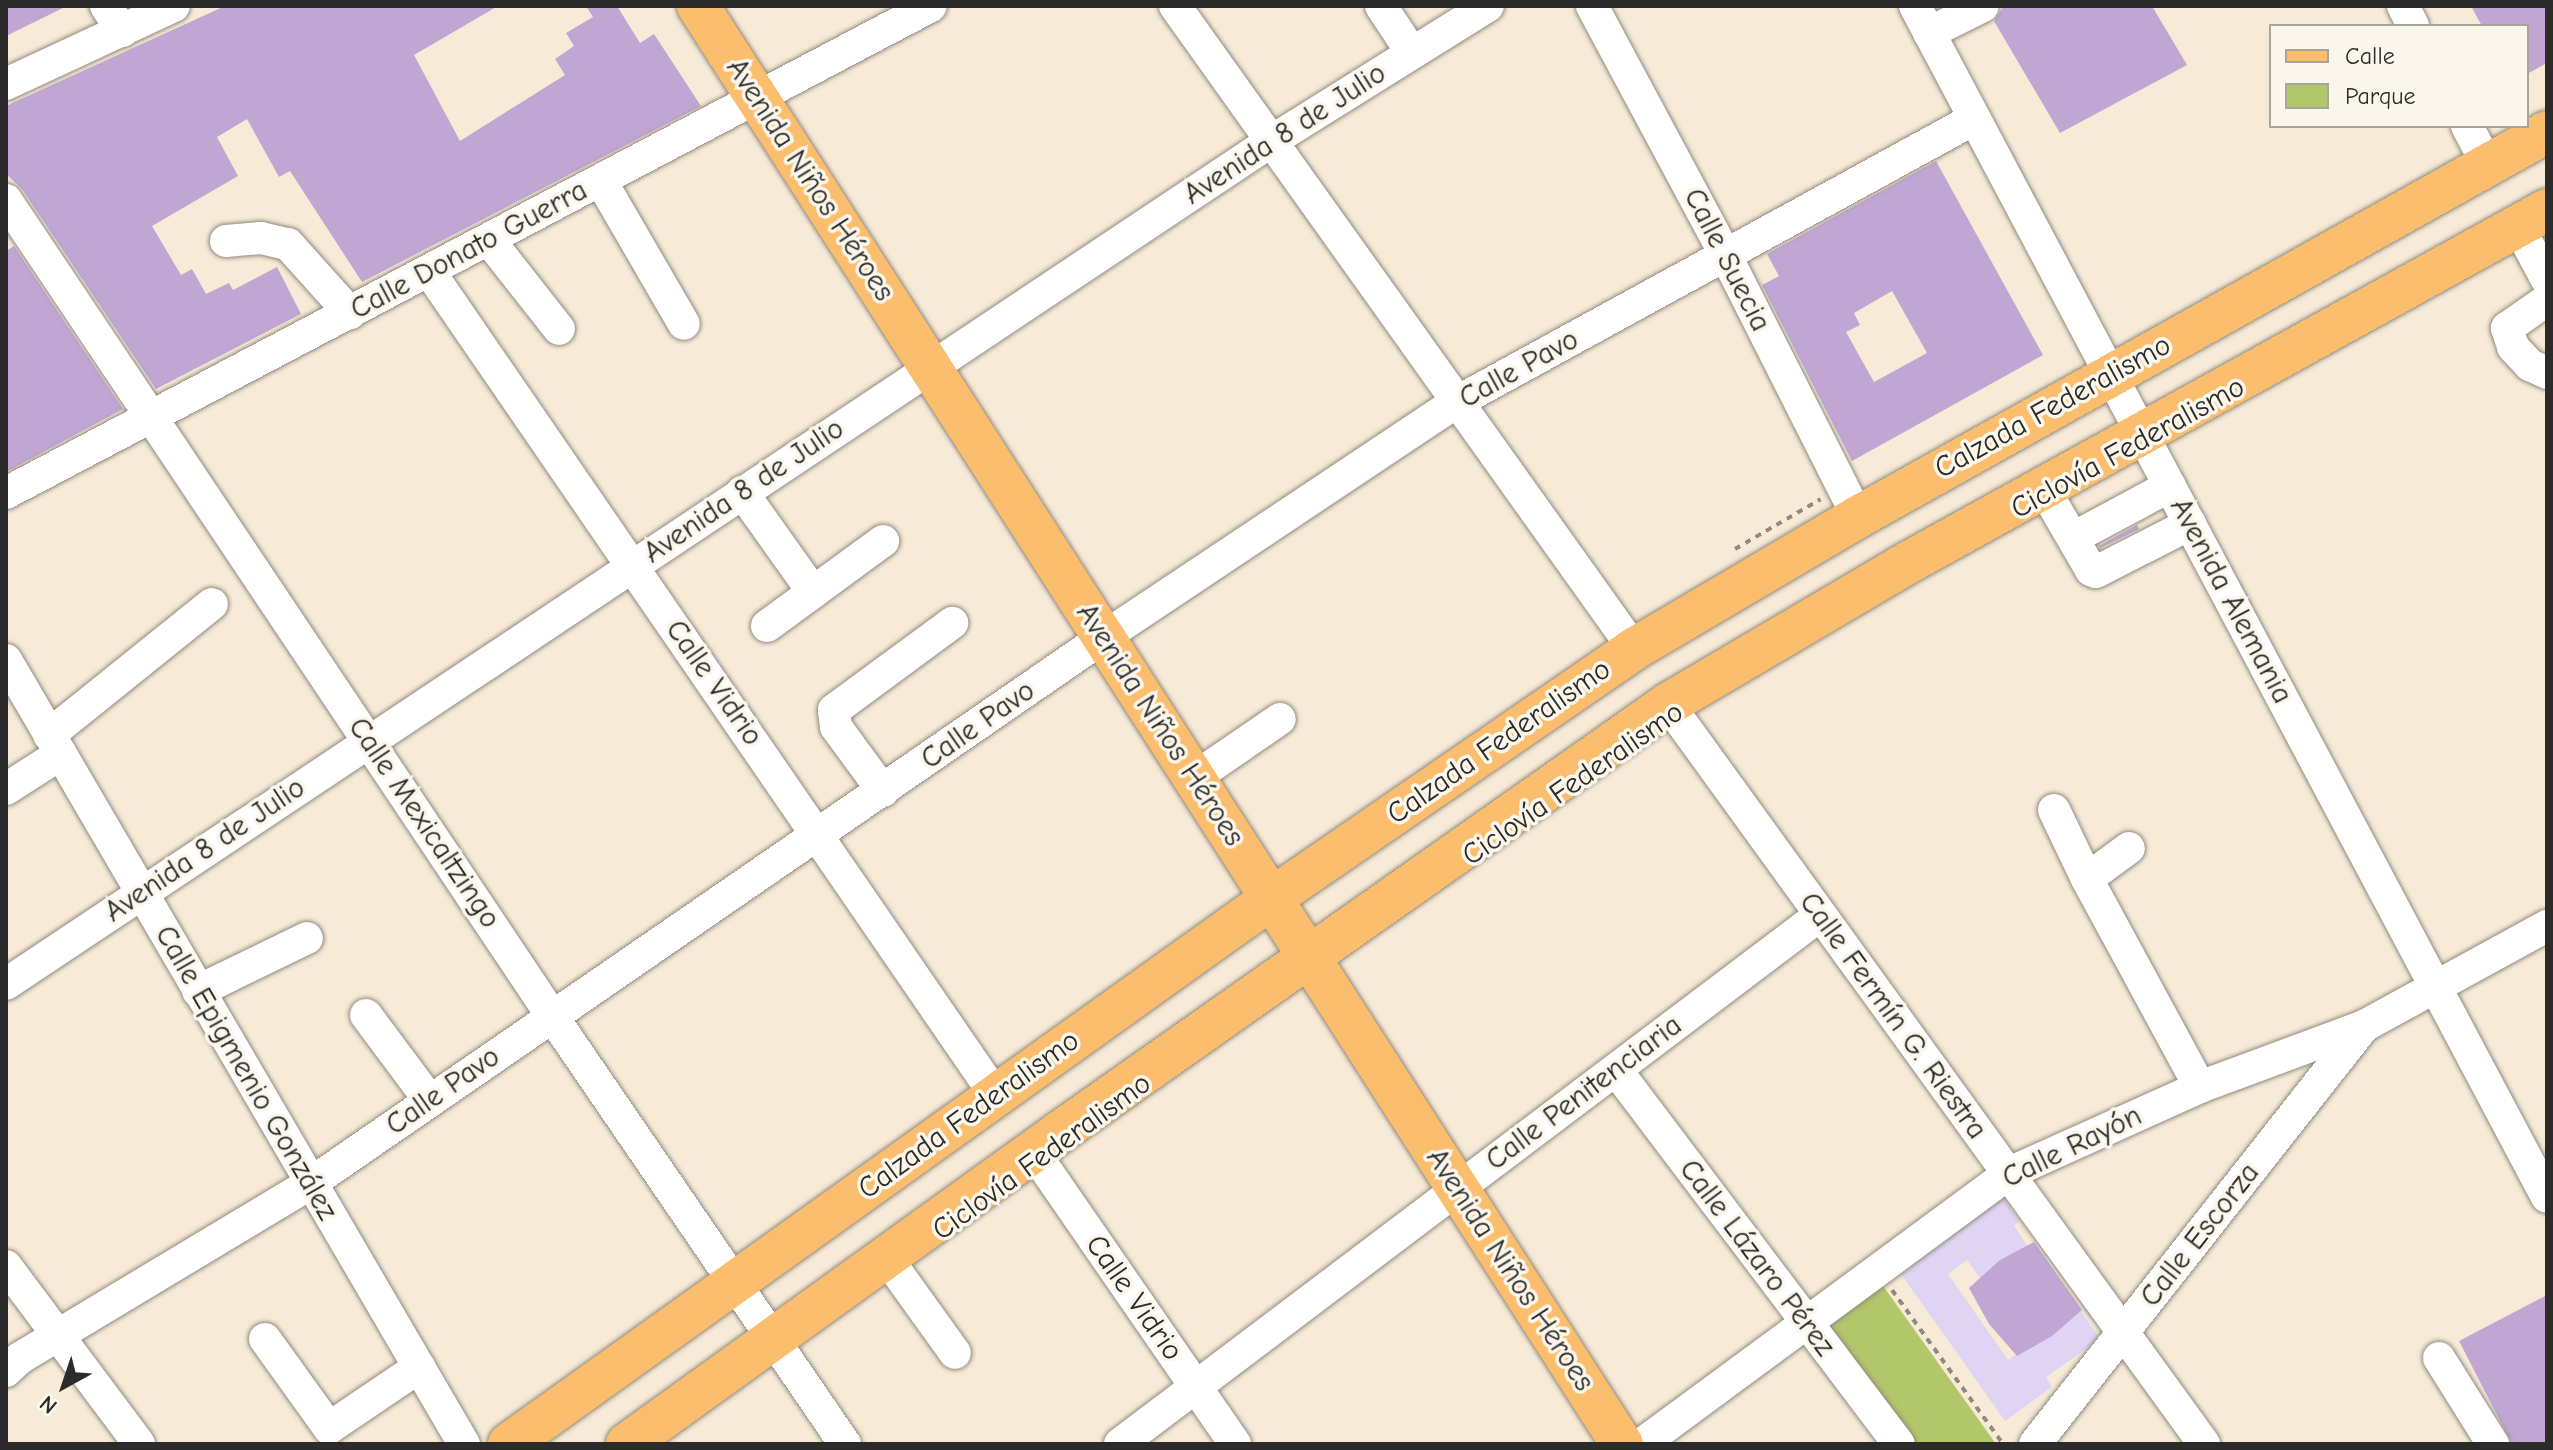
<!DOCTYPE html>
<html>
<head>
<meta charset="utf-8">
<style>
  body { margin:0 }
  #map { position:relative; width:2553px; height:1450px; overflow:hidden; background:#f7ead6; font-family:"Comic Neue",sans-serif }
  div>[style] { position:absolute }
  .built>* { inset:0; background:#e0d4f4 }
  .green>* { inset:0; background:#b2c66a }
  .building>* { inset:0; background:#c1a6d4 }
  .path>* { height:4px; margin-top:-2px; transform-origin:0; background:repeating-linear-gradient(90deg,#918a80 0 6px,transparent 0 12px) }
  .roads { filter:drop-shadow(0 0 2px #918a80) drop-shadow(0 0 2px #918a80) }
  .minor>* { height:32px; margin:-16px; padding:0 16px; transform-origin:16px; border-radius:16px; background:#fff }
  .major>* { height:42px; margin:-21px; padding:0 21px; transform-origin:21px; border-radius:21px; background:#fbbd6e }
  span { translate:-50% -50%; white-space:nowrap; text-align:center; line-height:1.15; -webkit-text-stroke:7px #fbf7ec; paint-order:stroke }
  .street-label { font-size:30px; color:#2b2b2b }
  .frame { position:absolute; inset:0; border:8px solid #2b2b2b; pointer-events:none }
  .legend { position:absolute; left:2269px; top:24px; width:260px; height:104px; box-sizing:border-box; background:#fbf7ec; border:2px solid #a8a59f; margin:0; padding:10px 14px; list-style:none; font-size:24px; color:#2b2b2b }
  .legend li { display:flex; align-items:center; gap:16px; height:40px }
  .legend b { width:40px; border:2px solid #a8a59f }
  .north { position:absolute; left:24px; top:1346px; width:80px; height:80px; -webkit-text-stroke:6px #fbf7ec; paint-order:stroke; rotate:220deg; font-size:22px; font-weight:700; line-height:32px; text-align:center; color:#2b2b2b }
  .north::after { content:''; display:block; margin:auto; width:28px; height:36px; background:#2b2b2b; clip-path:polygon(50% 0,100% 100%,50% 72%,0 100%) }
</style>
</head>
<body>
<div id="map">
  <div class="built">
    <div style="clip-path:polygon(2003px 1198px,2020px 1221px,2014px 1226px,2031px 1251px,1984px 1284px,1967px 1260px,1948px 1274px,2008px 1360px,2080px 1310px,2100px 1339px,2046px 1377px,2052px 1387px,2005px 1421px,1899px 1271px)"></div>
  </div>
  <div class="green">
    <div style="clip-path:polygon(1881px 1283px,1996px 1444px,1916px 1444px,1825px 1326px)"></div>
  </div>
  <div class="building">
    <div style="clip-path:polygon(6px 6px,67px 6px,6px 36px)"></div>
    <div style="clip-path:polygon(225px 6px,498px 6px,414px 55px,460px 141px,565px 75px,555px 59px,574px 46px,566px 33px,593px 17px,586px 6px,617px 6px,640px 43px,654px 34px,701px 106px,362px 282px,290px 171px,279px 177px,247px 119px,217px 137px,238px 176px,152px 226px,181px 275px,192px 269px,206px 294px,229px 283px,233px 290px,277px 267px,301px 314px,156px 389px,22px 189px,6px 174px,6px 106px)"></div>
    <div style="clip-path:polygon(2152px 6px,2187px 65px,2060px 133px,1994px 21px,2004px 6px)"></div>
    <div style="clip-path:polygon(2471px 6px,2547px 6px,2547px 63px,2527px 74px,2527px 26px,2482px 26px)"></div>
    <div style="clip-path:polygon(evenodd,1936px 161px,2043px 355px,1852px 461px,1762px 285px,1779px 276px,1767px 254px,1936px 161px,1892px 291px,1927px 353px,1874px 382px,1846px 332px,1860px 325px,1854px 313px,1892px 291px)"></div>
    <div style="clip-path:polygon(14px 246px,123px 409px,6px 472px,6px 251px)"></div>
    <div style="clip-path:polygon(2137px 525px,2139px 529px,2100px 548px,2099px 546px)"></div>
    <div style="clip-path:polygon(2034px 1242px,2082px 1310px,2052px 1336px,2017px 1356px,1989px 1324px,1969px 1288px,2000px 1260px)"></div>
    <div style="clip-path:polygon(2547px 1295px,2547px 1444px,2512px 1444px,2459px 1341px)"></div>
  </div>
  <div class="path">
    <div style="left:1735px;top:549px;width:99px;rotate:-30.2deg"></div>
    <div style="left:1892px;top:1290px;width:190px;rotate:54.2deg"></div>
  </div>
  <div class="roads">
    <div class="minor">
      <div style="left:106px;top:6px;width:30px;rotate:57deg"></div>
      <div style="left:1175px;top:6px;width:790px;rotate:54.48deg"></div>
      <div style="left:1381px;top:6px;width:56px;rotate:56.6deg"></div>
      <div style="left:1592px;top:6px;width:284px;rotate:61.8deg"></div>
      <div style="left:1726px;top:256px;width:292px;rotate:63.2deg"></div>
      <div style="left:1915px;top:6px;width:1348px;rotate:62.05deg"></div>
      <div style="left:2403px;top:6px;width:22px;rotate:63deg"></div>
      <div style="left:1929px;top:33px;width:60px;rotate:-26.6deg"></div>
      <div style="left:6px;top:84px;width:185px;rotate:-24.9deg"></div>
      <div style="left:2467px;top:126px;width:45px;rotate:62.3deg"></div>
      <div style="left:601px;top:181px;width:165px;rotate:59.9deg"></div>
      <div style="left:6px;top:200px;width:982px;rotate:56.21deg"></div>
      <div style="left:552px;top:1016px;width:519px;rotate:55.61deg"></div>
      <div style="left:2518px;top:226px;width:61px;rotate:61.8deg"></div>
      <div style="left:489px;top:240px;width:113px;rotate:51.8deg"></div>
      <div style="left:226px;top:241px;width:35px;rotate:-5deg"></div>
      <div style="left:261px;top:238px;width:28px;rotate:13deg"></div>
      <div style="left:288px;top:244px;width:93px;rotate:48.1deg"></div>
      <div style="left:429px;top:271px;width:1001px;rotate:55.5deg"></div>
      <div style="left:2547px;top:300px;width:49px;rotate:145deg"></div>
      <div style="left:2507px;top:328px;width:20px;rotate:72deg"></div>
      <div style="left:2513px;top:347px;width:25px;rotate:47deg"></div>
      <div style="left:2530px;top:365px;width:19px;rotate:25deg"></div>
      <div style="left:2044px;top:489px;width:94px;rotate:59.9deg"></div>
      <div style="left:2091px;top:570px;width:5px;rotate:22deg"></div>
      <div style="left:2096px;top:572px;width:106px;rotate:-27.1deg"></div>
      <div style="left:742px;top:492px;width:123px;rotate:54.6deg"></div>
      <div style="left:6px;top:493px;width:1045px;rotate:-27.77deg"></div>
      <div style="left:2073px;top:538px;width:110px;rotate:-28.2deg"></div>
      <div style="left:767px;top:626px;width:144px;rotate:-36.2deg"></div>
      <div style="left:6px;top:660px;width:908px;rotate:59.71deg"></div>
      <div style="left:1668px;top:704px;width:914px;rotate:54.08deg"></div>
      <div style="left:49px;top:735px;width:209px;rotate:-38.8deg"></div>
      <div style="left:1194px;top:778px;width:104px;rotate:-34.5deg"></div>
      <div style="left:6px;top:789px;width:63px;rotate:-32.7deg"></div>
      <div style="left:883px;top:791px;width:79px;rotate:-126.3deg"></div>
      <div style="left:836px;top:727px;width:17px;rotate:-97deg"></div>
      <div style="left:834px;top:710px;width:147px;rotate:-36.4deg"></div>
      <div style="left:2054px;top:810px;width:76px;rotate:64.4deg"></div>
      <div style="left:2087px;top:879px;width:237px;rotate:61.5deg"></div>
      <div style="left:2087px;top:879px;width:52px;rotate:-36.4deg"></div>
      <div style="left:6px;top:984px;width:1519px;rotate:-33.67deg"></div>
      <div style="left:1270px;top:142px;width:257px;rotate:-32deg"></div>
      <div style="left:198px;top:991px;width:121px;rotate:-25.9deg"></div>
      <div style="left:366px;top:1015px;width:107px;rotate:53.3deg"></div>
      <div style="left:1616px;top:1070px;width:469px;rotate:52.9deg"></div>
      <div style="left:1033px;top:1151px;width:356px;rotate:55.4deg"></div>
      <div style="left:886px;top:1257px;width:118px;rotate:54.3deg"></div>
      <div style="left:6px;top:1266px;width:222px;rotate:53.2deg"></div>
      <div style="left:265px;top:1339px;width:110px;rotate:54.3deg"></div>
      <div style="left:329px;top:1428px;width:109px;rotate:-34.1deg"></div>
      <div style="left:2439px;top:1358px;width:102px;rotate:57.9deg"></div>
      <div style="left:6px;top:1371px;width:19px;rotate:-43deg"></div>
      <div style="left:20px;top:1358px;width:340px;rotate:-31deg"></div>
      <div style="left:311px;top:1183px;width:963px;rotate:-34.55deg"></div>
      <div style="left:1104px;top:637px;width:422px;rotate:-33.7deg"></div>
      <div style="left:1455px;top:403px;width:592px;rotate:-28.69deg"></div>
      <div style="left:1120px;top:1444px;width:876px;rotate:-37.07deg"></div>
      <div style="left:1642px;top:1444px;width:456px;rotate:-36.4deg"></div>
      <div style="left:2009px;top:1173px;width:209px;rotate:-24.2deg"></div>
      <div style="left:2200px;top:1087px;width:175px;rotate:-20.4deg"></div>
      <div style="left:2364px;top:1026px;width:209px;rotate:-28.7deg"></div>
      <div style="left:2035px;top:1444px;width:532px;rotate:-51.79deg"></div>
    </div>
    <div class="major">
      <div style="left:698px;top:6px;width:1709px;rotate:57.28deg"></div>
      <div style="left:509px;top:1444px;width:938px;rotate:-35.59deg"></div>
      <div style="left:1272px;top:898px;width:439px;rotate:-34.5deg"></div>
      <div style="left:1634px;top:649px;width:260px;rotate:-30.5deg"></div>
      <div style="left:1858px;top:517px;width:789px;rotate:-29.2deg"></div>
      <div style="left:627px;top:1444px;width:534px;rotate:-35.77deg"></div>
      <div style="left:1060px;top:1132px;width:744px;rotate:-35.14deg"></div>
      <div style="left:1668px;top:704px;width:272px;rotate:-30.5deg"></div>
      <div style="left:1902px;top:566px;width:737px;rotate:-28.9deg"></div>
    </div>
  </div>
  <div class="street-label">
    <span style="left:1285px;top:134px;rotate:-33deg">Avenida 8 de Julio</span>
    <span style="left:810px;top:180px;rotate:57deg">Avenida Niños Héroes</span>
    <span style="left:469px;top:250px;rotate:-28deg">Calle Donato Guerra</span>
    <span style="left:1727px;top:260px;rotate:63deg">Calle Suecia</span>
    <span style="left:1519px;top:369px;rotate:-29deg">Calle Pavo</span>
    <span style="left:2053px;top:407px;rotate:-29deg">Calzada Federalismo</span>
    <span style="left:2128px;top:448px;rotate:-29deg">Ciclovía Federalismo</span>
    <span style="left:744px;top:491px;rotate:-34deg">Avenida 8 de Julio</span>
    <span style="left:2231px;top:601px;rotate:62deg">Avenida Alemania</span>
    <span style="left:714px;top:683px;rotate:55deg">Calle Vidrio</span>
    <span style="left:978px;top:725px;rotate:-35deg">Calle Pavo</span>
    <span style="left:1160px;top:725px;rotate:57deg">Avenida Niños Héroes</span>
    <span style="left:1499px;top:742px;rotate:-35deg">Calzada Federalismo</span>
    <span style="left:1573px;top:784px;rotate:-35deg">Ciclovía Federalismo</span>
    <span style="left:424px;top:823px;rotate:56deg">Calle Mexicaltzingo</span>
    <span style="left:205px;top:850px;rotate:-34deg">Avenida 8 de Julio</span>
    <span style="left:1893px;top:1016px;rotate:54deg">Calle Fermín G. Riestra</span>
    <span style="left:246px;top:1073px;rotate:60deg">Calle Epigmenio González</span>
    <span style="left:443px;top:1091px;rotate:-35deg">Calle Pavo</span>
    <span style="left:1584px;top:1093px;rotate:-37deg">Calle Penitenciaria</span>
    <span style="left:969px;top:1115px;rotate:-36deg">Calzada Federalismo</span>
    <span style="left:2072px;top:1147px;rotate:-26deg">Calle Rayón</span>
    <span style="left:1042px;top:1157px;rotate:-36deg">Ciclovía Federalismo</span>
    <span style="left:2200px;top:1235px;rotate:-52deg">Calle Escorza</span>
    <span style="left:1757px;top:1258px;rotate:53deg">Calle Lázaro Pérez</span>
    <span style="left:1510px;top:1270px;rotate:57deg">Avenida Niños Héroes</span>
    <span style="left:1134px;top:1298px;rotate:55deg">Calle Vidrio</span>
  </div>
  <div class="frame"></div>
  <ul class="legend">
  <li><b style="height:10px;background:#fbbd6e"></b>Calle</li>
  <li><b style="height:22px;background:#b2c66a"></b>Parque</li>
  </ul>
  <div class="north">N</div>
</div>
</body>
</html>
